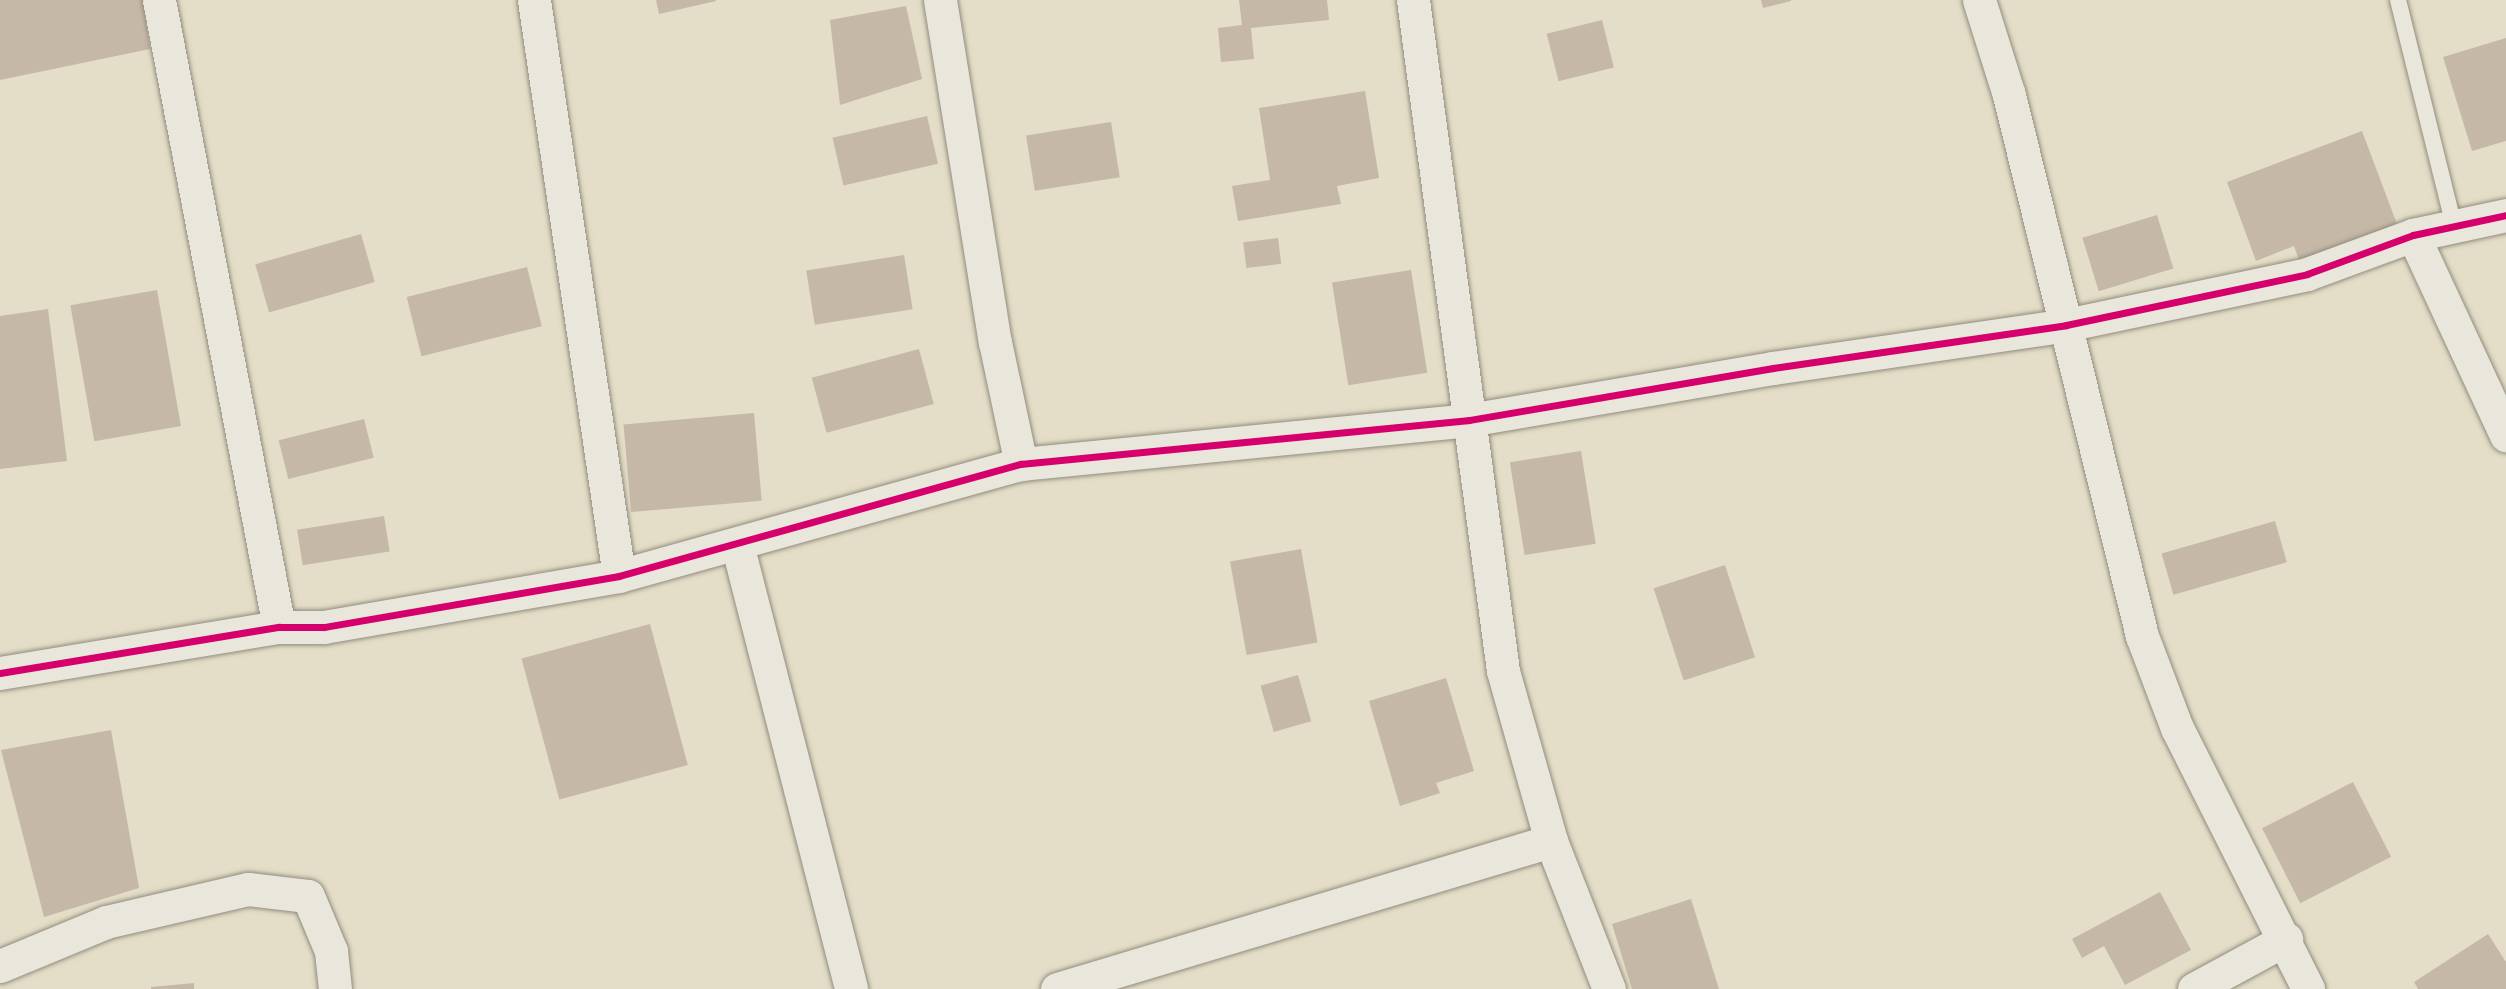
<!DOCTYPE html>
<html>
<head>
<meta charset="utf-8">
<style>
  body { margin:0 }
  #map { position:relative; width:2506px; height:989px; overflow:hidden; background:#e4ddc7; font-family:"IM FELL French Canon",serif }
  div>[style] { position:absolute }
  .building>* { inset:0; background:#c6b8a6; transform-origin:0 0 }
  .roads { filter:drop-shadow(0 0 2px #918c7e) drop-shadow(0 0 2px #918c7e) }
  .lane>* { height:16px; margin:-8px; padding:0 8px; transform-origin:8px; border-radius:8px; background:#e9e6db }
  .street>* { height:33px; margin:-16.5px; padding:0 16.5px; transform-origin:16.5px; border-radius:16.5px; background:#e9e6db }
  .cycleway>* { height:7px; margin:-3.5px; padding:0 3.5px; transform-origin:3.5px; border-radius:3.5px; background:#d6006c }
  span { translate:-50% -50%; white-space:nowrap; text-align:center; line-height:1.15; -webkit-text-stroke:7px #f6edd2; paint-order:stroke }
</style>
</head>
<body>
<div id="map">
  <div class="building">
    <div style="clip-path:polygon(0 0,143px 0,150px 49px,0 80px)"></div>
    <div style="clip-path:polygon(656px 0,716px 0,716px 1px,659px 14px)"></div>
    <div style="clip-path:polygon(1239px 0,1327px 0,1329px 20px,1251px 28px,1254px 59px,1221px 62px,1218px 28px,1242px 25px)"></div>
    <div style="clip-path:polygon(1761px 0,1791px 0,1791px 1px,1763px 8px)"></div>
    <div style="clip-path:polygon(906px 6px,922px 79px,840px 105px,830px 20px)"></div>
    <div style="left:1602px;top:20px;width:49px;height:57px;rotate:76deg"></div>
    <div style="clip-path:polygon(2506px 38px,2506px 141px,2472px 151px,2443px 57px)"></div>
    <div style="clip-path:polygon(1365px 91px,1379px 178px,1337px 186px,1341px 204px,1238px 221px,1232px 186px,1270px 180px,1259px 108px)"></div>
    <div style="left:927px;top:116px;width:49px;height:97px;rotate:77deg"></div>
    <div style="left:1111px;top:122px;width:56px;height:86px;rotate:81deg"></div>
    <div style="clip-path:polygon(2362px 131px,2397px 224px,2299px 260px,2294px 246px,2256px 261px,2227px 182px)"></div>
    <div style="left:2157px;top:215px;width:56px;height:78px;rotate:73deg"></div>
    <div style="left:361px;top:234px;width:50px;height:110px;rotate:74deg"></div>
    <div style="left:1278px;top:238px;width:26px;height:35px;rotate:83deg"></div>
    <div style="left:904px;top:255px;width:55px;height:99px;rotate:81deg"></div>
    <div style="left:527px;top:267px;width:61px;height:124px;rotate:76deg"></div>
    <div style="left:1411px;top:270px;width:104px;height:80px;rotate:81deg"></div>
    <div style="left:157px;top:290px;width:138px;height:88px;rotate:80deg"></div>
    <div style="clip-path:polygon(48px 309px,67px 461px,0 469px,0 316px)"></div>
    <div style="left:919px;top:349px;width:57px;height:111px;rotate:75deg"></div>
    <div style="left:754px;top:413px;width:88px;height:131px;rotate:85deg"></div>
    <div style="left:364px;top:419px;width:40px;height:88px;rotate:76deg"></div>
    <div style="left:1581px;top:451px;width:94px;height:72px;rotate:81deg"></div>
    <div style="left:384px;top:516px;width:36px;height:88px;rotate:81deg"></div>
    <div style="left:2275px;top:521px;width:43px;height:118px;rotate:74deg"></div>
    <div style="left:1301px;top:549px;width:95px;height:72px;rotate:80deg"></div>
    <div style="left:1725px;top:565px;width:97px;height:75px;rotate:72deg"></div>
    <div style="left:650px;top:624px;width:146px;height:133px;rotate:75deg"></div>
    <div style="left:1298px;top:675px;width:48px;height:39px;rotate:74deg"></div>
    <div style="clip-path:polygon(1446px 678px,1474px 771px,1436px 783px,1440px 793px,1400px 806px,1369px 701px)"></div>
    <div style="clip-path:polygon(111px 730px,139px 888px,44px 917px,1px 750px)"></div>
    <div style="left:2353px;top:782px;width:84px;height:102px;rotate:63deg"></div>
    <div style="clip-path:polygon(2160px 892px,2191px 950px,2125px 985px,2104px 946px,2082px 958px,2072px 939px)"></div>
    <div style="clip-path:polygon(1691px 899px,1719px 989px,1632px 989px,1612px 924px)"></div>
    <div style="clip-path:polygon(2488px 934px,2506px 962px,2506px 989px,2418px 989px,2414px 982px)"></div>
    <div style="clip-path:polygon(194px 983px,194px 989px,151px 989px,151px 987px)"></div>
  </div>
  <div class="roads">
    <div class="lane">
      <div style="left:2398px;top:0;width:233px;rotate:76.1deg"></div>
    </div>
    <div class="street">
      <div style="left:159px;top:0;width:638px;rotate:79.17deg"></div>
      <div style="left:534px;top:0;width:582px;rotate:81.61deg"></div>
      <div style="left:940px;top:0;width:346px;rotate:80.9deg"></div>
      <div style="left:995px;top:342px;width:125px;rotate:78deg"></div>
      <div style="left:1413px;top:0;width:677px;rotate:82.36deg"></div>
      <div style="left:1503px;top:671px;width:177px;rotate:74.2deg"></div>
      <div style="left:1551px;top:841px;width:159px;rotate:68.6deg"></div>
      <div style="left:1979px;top:0;width:100px;rotate:72.5deg"></div>
      <div style="left:2009px;top:95px;width:557px;rotate:76.19deg"></div>
      <div style="left:2142px;top:636px;width:98px;rotate:69.2deg"></div>
      <div style="left:2177px;top:728px;width:292px;rotate:63.3deg"></div>
      <div style="left:2413px;top:235px;width:221px;rotate:65.1deg"></div>
      <div style="left:737px;top:544px;width:459px;rotate:75.6deg"></div>
      <div style="left:0;top:673px;width:283px;rotate:-9.4deg"></div>
      <div style="left:279px;top:627px;width:45px"></div>
      <div style="left:324px;top:627px;width:299px;rotate:-9.8deg"></div>
      <div style="left:619px;top:576px;width:417px;rotate:-15.6deg"></div>
      <div style="left:1021px;top:464px;width:450px;rotate:-5.6deg"></div>
      <div style="left:1469px;top:420px;width:308px;rotate:-9.7deg"></div>
      <div style="left:1773px;top:368px;width:296px;rotate:-8.3deg"></div>
      <div style="left:2066px;top:325px;width:246px;rotate:-11.9deg"></div>
      <div style="left:2307px;top:274px;width:113px;rotate:-20.2deg"></div>
      <div style="left:2413px;top:235px;width:95px;rotate:-12.1deg"></div>
      <div style="left:0;top:966px;width:115px;rotate:-22.5deg"></div>
      <div style="left:106px;top:922px;width:146px;rotate:-13.1deg"></div>
      <div style="left:248px;top:889px;width:60px;rotate:6.7deg"></div>
      <div style="left:308px;top:896px;width:60px;rotate:67.3deg"></div>
      <div style="left:331px;top:951px;width:38px;rotate:84deg"></div>
      <div style="left:1057px;top:989px;width:516px;rotate:-16.68deg"></div>
      <div style="left:2194px;top:989px;width:105px;rotate:-28.5deg"></div>
    </div>
  </div>
  <div class="cycleway">
    <div style="left:0;top:673px;width:283px;rotate:-9.4deg"></div>
    <div style="left:279px;top:627px;width:45px"></div>
    <div style="left:324px;top:627px;width:299px;rotate:-9.8deg"></div>
    <div style="left:619px;top:576px;width:417px;rotate:-15.6deg"></div>
    <div style="left:1021px;top:464px;width:450px;rotate:-5.6deg"></div>
    <div style="left:1469px;top:420px;width:308px;rotate:-9.7deg"></div>
    <div style="left:1773px;top:368px;width:296px;rotate:-8.3deg"></div>
    <div style="left:2066px;top:325px;width:246px;rotate:-11.9deg"></div>
    <div style="left:2307px;top:274px;width:113px;rotate:-20.2deg"></div>
    <div style="left:2413px;top:235px;width:95px;rotate:-12.1deg"></div>
  </div>
</div>
</body>
</html>
